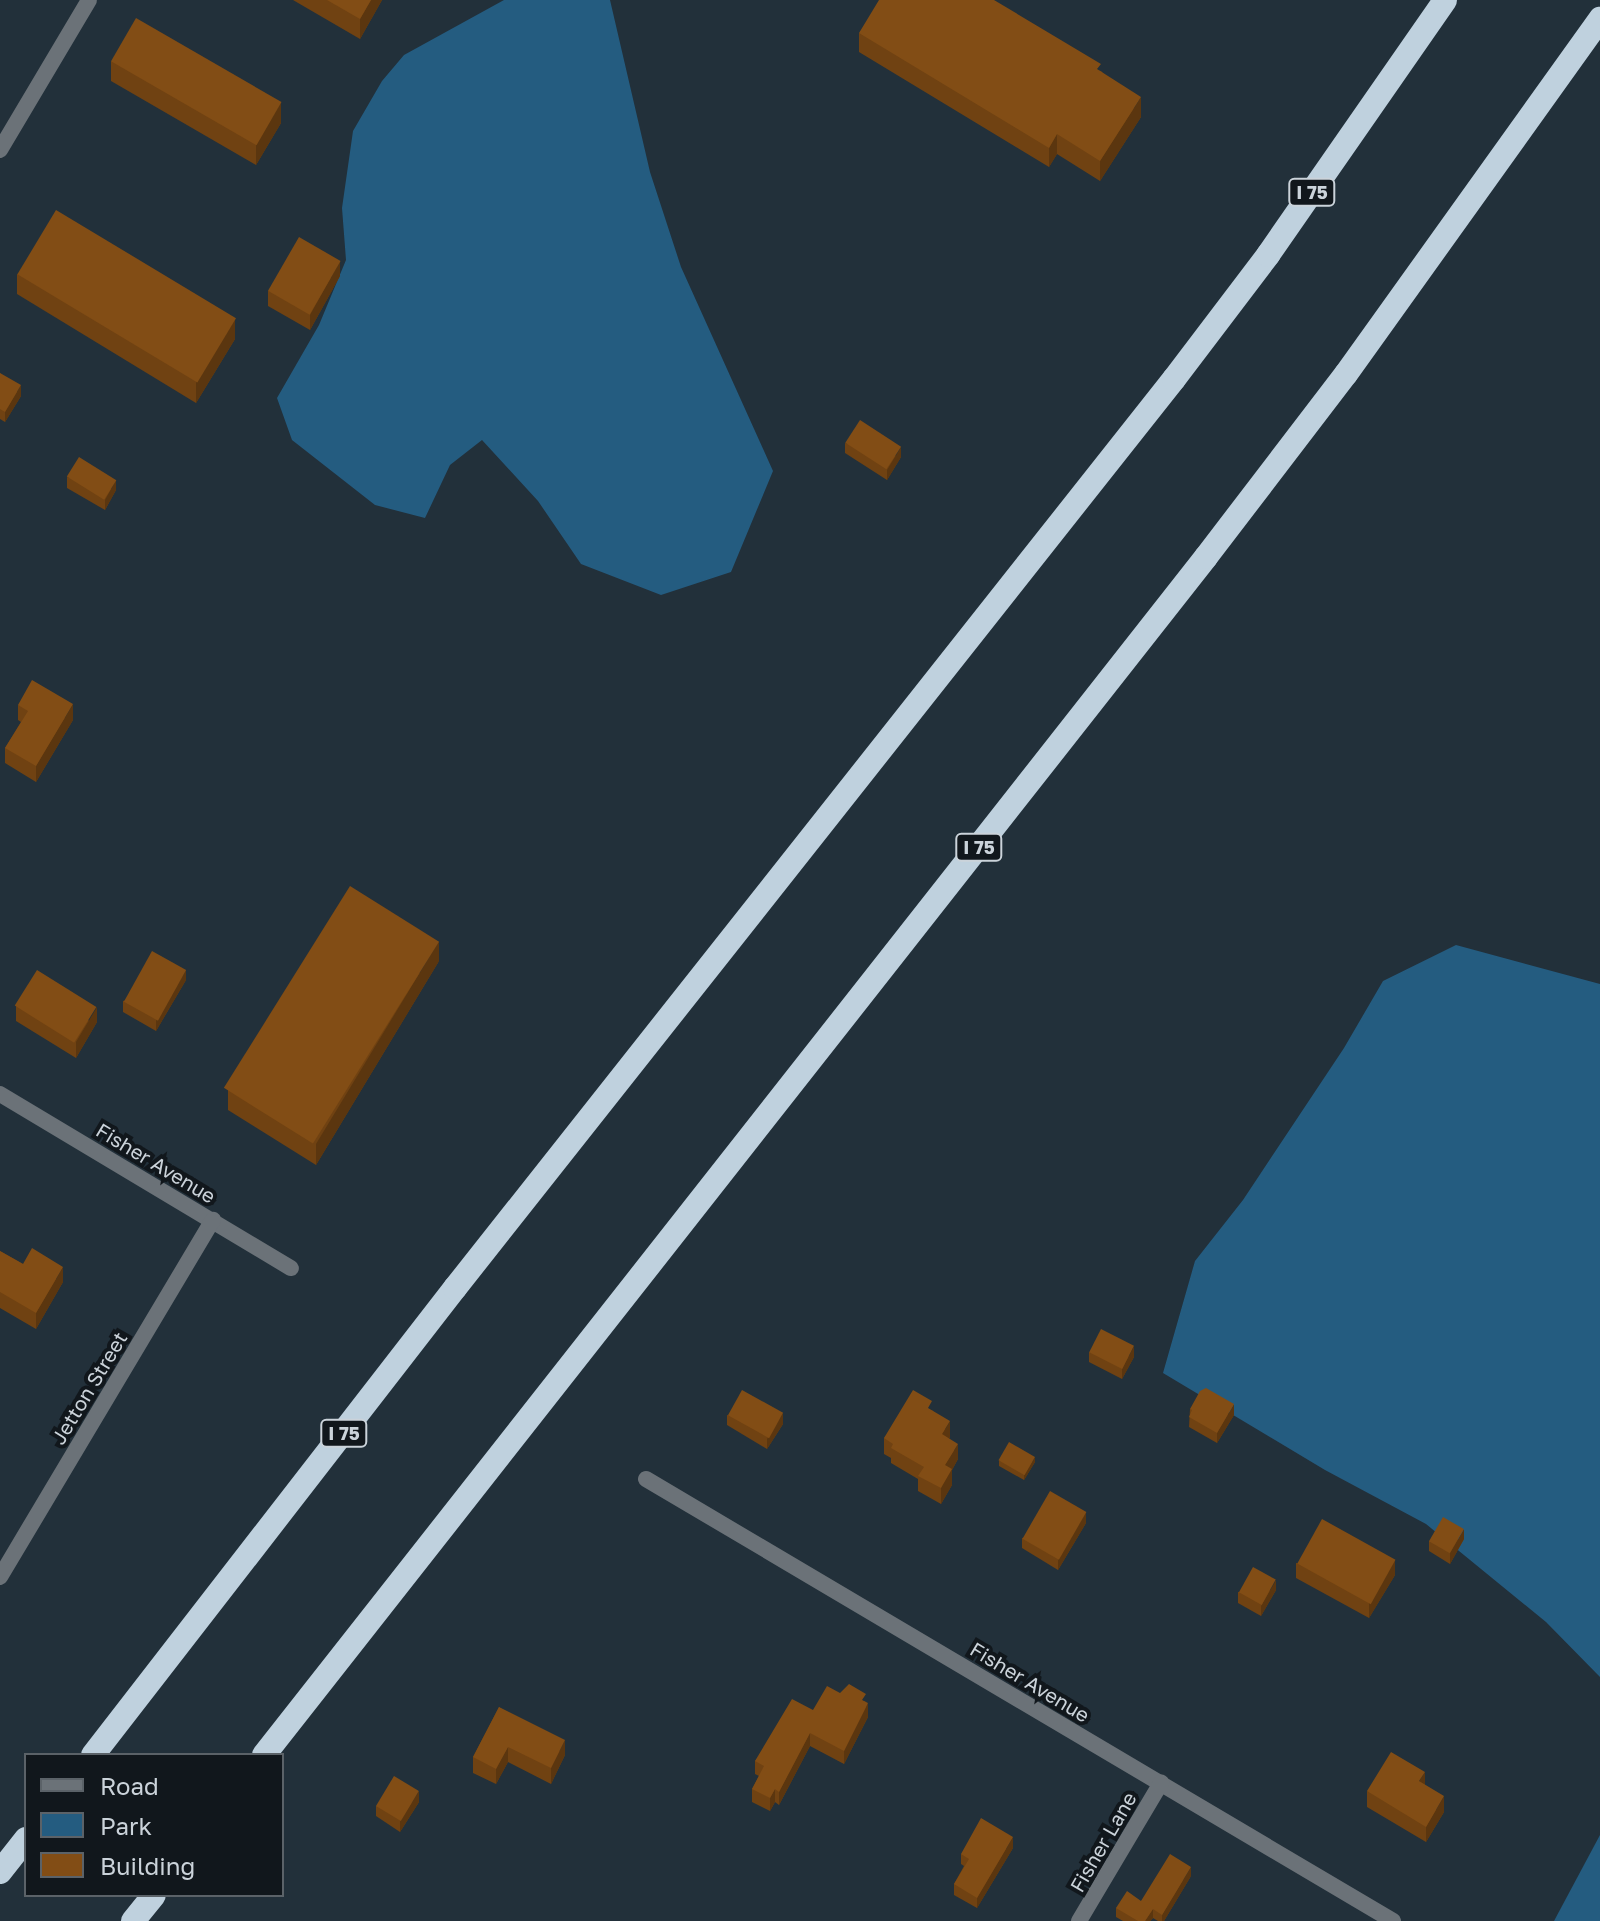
<!DOCTYPE html>
<html>
<head>
<meta charset="utf-8">
<style>
  body { margin:0 }
  #map { position:relative; width:1600px; height:1921px; overflow:hidden; background:#22303a; font-family:"Golos Text",sans-serif }
  div>[style] { position:absolute }
  .green>* { inset:0; background:#245c80 }
  .minor>* { height:16px; margin:-8px; padding:0 8px; transform-origin:8px; border-radius:8px; background:#6b7278 }
  .motorway>* { height:24px; margin:-12px; padding:0 12px; transform-origin:12px; border-radius:12px; background:#bfd1de }
  .wall>* { inset:0; background:#704212 }
  .shaded-wall>* { inset:0; background:#5b360f }
  .building>* { inset:0; background:#824d15; transform-origin:0 0 }
  span { translate:-50% -50%; white-space:nowrap; text-align:center; line-height:1.15; -webkit-text-stroke:8px #11171c; paint-order:stroke }
  .shield-label span { padding:2px 6px; background:#11171c; border:2px solid; border-radius:6px; -webkit-text-stroke-width:0 }
  .shield-label { font-size:18px; color:#cbd3da; font-weight:700 }
  .street-label { font-size:20px; color:#cbd3da }
  .legend { position:absolute; left:24px; top:1753px; width:260px; height:144px; box-sizing:border-box; background:#11171c; border:2px solid #5b6268; margin:0; padding:10px 14px; list-style:none; font-size:24px; color:#cbd3da }
  .legend li { display:flex; align-items:center; gap:16px; height:40px }
  .legend b { width:40px; border:2px solid #5b6268 }
</style>
</head>
<body>
<div id="map">
  <div class="green">
    <div style="clip-path:polygon(504px 0,610px 0,650px 172px,681px 267px,773px 471px,731px 572px,661px 595px,581px 564px,538px 501px,482px 440px,450px 465px,425px 518px,375px 505px,292px 440px,277px 398px,319px 325px,346px 260px,342px 208px,353px 131px,382px 81px,404px 55px)"></div>
    <div style="clip-path:polygon(1456px 945px,1600px 984px,1600px 1677px,1546px 1622px,1426px 1524px,1325px 1470px,1163px 1373px,1195px 1261px,1243px 1200px,1344px 1048px,1383px 981px)"></div>
    <div style="clip-path:polygon(1600px 1835px,1600px 1921px,1554px 1921px)"></div>
  </div>
  <div class="minor">
    <div style="left:0;top:150px;width:174px;rotate:-59.3deg"></div>
    <div style="left:0;top:1094px;width:339px;rotate:30.9deg"></div>
    <div style="left:646px;top:1479px;width:868px;rotate:30.61deg"></div>
    <div style="left:0;top:1577px;width:416px;rotate:-59.2deg"></div>
    <div style="left:1079px;top:1921px;width:161px;rotate:-59.3deg"></div>
  </div>
  <div class="motorway">
    <div style="left:93px;top:1755px;width:591px;rotate:-52.22deg"></div>
    <div style="left:455px;top:1288px;width:1159px;rotate:-51.66deg"></div>
    <div style="left:1174px;top:379px;width:156px;rotate:-52.8deg"></div>
    <div style="left:1268px;top:255px;width:310px;rotate:-55.2deg"></div>
    <div style="left:264px;top:1755px;width:1524px;rotate:-51.82deg"></div>
    <div style="left:1206px;top:557px;width:230px;rotate:-52.6deg"></div>
    <div style="left:1346px;top:374px;width:437px;rotate:-54.4deg"></div>
    <div style="left:0;top:1872px;width:42px;rotate:-51.8deg"></div>
    <div style="left:133px;top:1921px;width:33px;rotate:-51deg"></div>
  </div>
  <div class="wall">
    <div style="clip-path:polygon(293px 0,382px 0,360px 39px)"></div>
    <div style="clip-path:polygon(859px 33px,1101px 71px,1141px 117px,1100px 181px,1057px 154px,1049px 167px,859px 52px)"></div>
    <div style="clip-path:polygon(111px 61px,281px 123px,256px 165px,111px 81px)"></div>
    <div style="clip-path:polygon(17px 274px,235px 339px,196px 403px,17px 294px)"></div>
    <div style="clip-path:polygon(340px 276px,310px 330px,268px 306px,268px 291px)"></div>
    <div style="clip-path:polygon(0 373px,21px 396px,5px 422px,0 419px)"></div>
    <div style="clip-path:polygon(845px 443px,901px 457px,887px 480px,845px 453px)"></div>
    <div style="clip-path:polygon(67px 477px,116px 490px,105px 510px,67px 488px)"></div>
    <div style="clip-path:polygon(18px 705px,73px 720px,36px 782px,5px 763px,5px 748px,21px 722px,18px 720px)"></div>
    <div style="clip-path:polygon(439px 961px,316px 1165px,228px 1110px,228px 1090px)"></div>
    <div style="clip-path:polygon(186px 980px,156px 1031px,123px 1012px,123px 1001px)"></div>
    <div style="clip-path:polygon(16px 1006px,97px 1022px,76px 1058px,16px 1021px)"></div>
    <div style="clip-path:polygon(0 1251px,23px 1264px,63px 1282px,36px 1329px,0 1308px)"></div>
    <div style="clip-path:polygon(1089px 1352px,1134px 1357px,1122px 1379px,1089px 1362px)"></div>
    <div style="clip-path:polygon(1190px 1409px,1234px 1415px,1217px 1443px,1189px 1427px)"></div>
    <div style="clip-path:polygon(932px 1410px,950px 1437px,949px 1439px,958px 1459px,952px 1470px,952px 1485px,941px 1504px,918px 1491px,918px 1479px,891px 1463px,891px 1458px,884px 1454px,884px 1438px)"></div>
    <div style="clip-path:polygon(727px 1415px,783px 1424px,767px 1449px,727px 1425px)"></div>
    <div style="clip-path:polygon(999px 1461px,1035px 1462px,1024px 1480px,999px 1466px)"></div>
    <div style="clip-path:polygon(1086px 1523px,1058px 1570px,1022px 1548px,1022px 1538px)"></div>
    <div style="clip-path:polygon(1464px 1539px,1450px 1564px,1429px 1551px,1429px 1541px)"></div>
    <div style="clip-path:polygon(1296px 1563px,1395px 1575px,1369px 1618px,1296px 1578px)"></div>
    <div style="clip-path:polygon(1276px 1590px,1261px 1616px,1238px 1603px,1238px 1592px)"></div>
    <div style="clip-path:polygon(840px 1693px,866px 1702px,868px 1717px,844px 1764px,810px 1746px,779px 1805px,775px 1802px,770px 1811px,752px 1802px,752px 1789px,759px 1776px,755px 1774px,755px 1761px,813px 1710px)"></div>
    <div style="clip-path:polygon(499px 1707px,565px 1755px,551px 1784px,508px 1762px,496px 1784px,473px 1773px,473px 1757px)"></div>
    <div style="clip-path:polygon(1367px 1791px,1444px 1812px,1426px 1842px,1367px 1807px)"></div>
    <div style="clip-path:polygon(419px 1802px,400px 1832px,376px 1816px,376px 1806px)"></div>
    <div style="clip-path:polygon(1013px 1848px,977px 1908px,954px 1895px,954px 1884px,964px 1866px,961px 1864px,961px 1854px)"></div>
    <div style="clip-path:polygon(1191px 1876px,1164px 1921px,1158px 1921px,1153px 1918px,1150px 1921px,1123px 1921px,1116px 1917px,1116px 1908px,1141px 1901px)"></div>
  </div>
  <div class="shaded-wall">
    <div style="clip-path:polygon(371px 0,382px 0,360px 39px,360px 19px)"></div>
    <div style="clip-path:polygon(1141px 97px,1141px 117px,1100px 181px,1100px 161px)"></div>
    <div style="clip-path:polygon(281px 102px,281px 123px,256px 165px,256px 145px)"></div>
    <div style="clip-path:polygon(1057px 134px,1057px 154px,1049px 167px,1049px 148px)"></div>
    <div style="clip-path:polygon(340px 261px,340px 276px,310px 330px,310px 315px)"></div>
    <div style="clip-path:polygon(235px 319px,235px 339px,196px 403px,196px 383px)"></div>
    <div style="clip-path:polygon(21px 385px,21px 396px,5px 422px,5px 412px)"></div>
    <div style="clip-path:polygon(901px 447px,901px 457px,887px 480px,887px 470px)"></div>
    <div style="clip-path:polygon(116px 480px,116px 490px,105px 510px,105px 500px)"></div>
    <div style="clip-path:polygon(73px 704px,73px 720px,36px 782px,36px 766px)"></div>
    <div style="clip-path:polygon(439px 941px,439px 961px,316px 1165px,316px 1144px)"></div>
    <div style="clip-path:polygon(186px 970px,186px 980px,156px 1031px,156px 1021px)"></div>
    <div style="clip-path:polygon(97px 1007px,97px 1022px,76px 1058px,76px 1042px)"></div>
    <div style="clip-path:polygon(63px 1267px,63px 1282px,36px 1329px,36px 1313px)"></div>
    <div style="clip-path:polygon(1134px 1346px,1134px 1357px,1122px 1379px,1122px 1369px)"></div>
    <div style="clip-path:polygon(1234px 1404px,1234px 1415px,1217px 1443px,1217px 1433px)"></div>
    <div style="clip-path:polygon(783px 1413px,783px 1424px,767px 1449px,767px 1439px)"></div>
    <div style="clip-path:polygon(950px 1421px,950px 1437px,942px 1450px,942px 1434px)"></div>
    <div style="clip-path:polygon(958px 1444px,958px 1459px,952px 1470px,952px 1485px,941px 1504px,941px 1488px,945px 1465px)"></div>
    <div style="clip-path:polygon(1035px 1457px,1035px 1462px,1024px 1480px,1024px 1475px)"></div>
    <div style="clip-path:polygon(1086px 1512px,1086px 1523px,1058px 1570px,1058px 1559px)"></div>
    <div style="clip-path:polygon(1464px 1529px,1464px 1539px,1450px 1564px,1450px 1553px)"></div>
    <div style="clip-path:polygon(1395px 1560px,1395px 1575px,1369px 1618px,1369px 1602px)"></div>
    <div style="clip-path:polygon(1276px 1580px,1276px 1590px,1261px 1616px,1261px 1606px)"></div>
    <div style="clip-path:polygon(868px 1703px,868px 1717px,844px 1764px,844px 1751px)"></div>
    <div style="clip-path:polygon(810px 1733px,810px 1746px,779px 1805px,779px 1792px)"></div>
    <div style="clip-path:polygon(565px 1740px,565px 1755px,551px 1784px,551px 1768px)"></div>
    <div style="clip-path:polygon(508px 1747px,508px 1762px,496px 1784px,496px 1769px)"></div>
    <div style="clip-path:polygon(1425px 1772px,1425px 1787px,1419px 1781px)"></div>
    <div style="clip-path:polygon(775px 1789px,775px 1802px,770px 1811px,770px 1798px)"></div>
    <div style="clip-path:polygon(419px 1791px,419px 1802px,400px 1832px,400px 1821px)"></div>
    <div style="clip-path:polygon(1444px 1796px,1444px 1812px,1426px 1842px,1426px 1827px)"></div>
    <div style="clip-path:polygon(1013px 1837px,1013px 1848px,977px 1908px,977px 1898px)"></div>
    <div style="clip-path:polygon(1191px 1867px,1191px 1876px,1164px 1921px,1162px 1921px,1162px 1915px)"></div>
    <div style="clip-path:polygon(1153px 1909px,1153px 1918px,1150px 1921px,1145px 1921px)"></div>
  </div>
  <div class="building">
    <div style="clip-path:polygon(327px 0,371px 0,360px 19px)"></div>
    <div style="clip-path:polygon(879px 0,994px 0,1101px 64px,1097px 69px,1141px 97px,1100px 161px,1057px 134px,1049px 148px,859px 33px)"></div>
    <div style="left:136px;top:18px;width:168px;height:50px;rotate:30deg"></div>
    <div style="left:56px;top:210px;width:210px;height:75px;rotate:31deg"></div>
    <div style="left:299px;top:237px;width:48px;height:62px;rotate:30deg"></div>
    <div style="clip-path:polygon(0 373px,21px 385px,5px 412px,0 409px)"></div>
    <div style="left:860px;top:420px;width:49px;height:27px;rotate:33deg"></div>
    <div style="left:79px;top:457px;width:44px;height:23px;rotate:32deg"></div>
    <div style="clip-path:polygon(32px 680px,73px 704px,36px 766px,5px 748px,28px 711px,18px 705px)"></div>
    <div style="left:350px;top:886px;width:105px;height:238px;rotate:32deg"></div>
    <div style="left:152px;top:951px;width:39px;height:58px;rotate:29deg"></div>
    <div style="left:37px;top:970px;width:70px;height:42px;rotate:32deg"></div>
    <div style="clip-path:polygon(32px 1248px,63px 1267px,36px 1313px,0 1292px,0 1251px,23px 1264px)"></div>
    <div style="left:1101px;top:1329px;width:37px;height:26px;rotate:27deg"></div>
    <div style="clip-path:polygon(1206px 1388px,1234px 1404px,1217px 1433px,1189px 1417px,1192px 1410px,1190px 1409px,1200px 1391px)"></div>
    <div style="left:742px;top:1390px;width:47px;height:29px;rotate:29deg"></div>
    <div style="clip-path:polygon(913px 1390px,932px 1401px,928px 1408px,950px 1421px,942px 1434px,958px 1444px,945px 1465px,952px 1469px,941px 1488px,918px 1476px,924px 1467px,891px 1448px,893px 1444px,884px 1438px)"></div>
    <div style="left:1009px;top:1442px;width:30px;height:21px;rotate:30deg"></div>
    <div style="left:1050px;top:1491px;width:42px;height:55px;rotate:30deg"></div>
    <div style="left:1443px;top:1517px;width:24px;height:28px;rotate:30deg"></div>
    <div style="left:1322px;top:1519px;width:84px;height:51px;rotate:29deg"></div>
    <div style="left:1253px;top:1567px;width:26px;height:29px;rotate:29deg"></div>
    <div style="clip-path:polygon(849px 1684px,866px 1694px,862px 1700px,868px 1703px,844px 1751px,810px 1733px,779px 1792px,775px 1789px,770px 1798px,752px 1789px,764px 1766px,755px 1761px,792px 1699px,813px 1710px,827px 1686px,840px 1693px)"></div>
    <div style="clip-path:polygon(499px 1707px,565px 1740px,551px 1768px,508px 1747px,496px 1769px,473px 1757px)"></div>
    <div style="clip-path:polygon(1391px 1752px,1425px 1772px,1419px 1781px,1444px 1796px,1426px 1827px,1367px 1791px)"></div>
    <div style="left:394px;top:1776px;width:29px;height:35px;rotate:31deg"></div>
    <div style="clip-path:polygon(981px 1818px,1013px 1837px,977px 1898px,954px 1884px,969px 1859px,961px 1854px)"></div>
    <div style="clip-path:polygon(1170px 1854px,1191px 1867px,1162px 1915px,1153px 1909px,1145px 1921px,1138px 1921px,1116px 1908px,1127px 1891px,1141px 1901px)"></div>
  </div>
  <div class="shield-label">
    <span style="left:1312px;top:192px">I 75</span>
    <span style="left:979px;top:847px">I 75</span>
    <span style="left:344px;top:1433px">I 75</span>
  </div>
  <div class="street-label">
    <span style="left:156px;top:1163px;rotate:31deg">Fisher Avenue</span>
    <span style="left:89px;top:1388px;rotate:-59deg">Jetton Street</span>
    <span style="left:1030px;top:1682px;rotate:31deg">Fisher Avenue</span>
    <span style="left:1103px;top:1842px;rotate:-60deg">Fisher Lane</span>
  </div>
  <ul class="legend">
  <li><b style="height:10px;background:#6b7278"></b>Road</li>
  <li><b style="height:22px;background:#245c80"></b>Park</li>
  <li><b style="height:22px;background:#824d15"></b>Building</li>
  </ul>
</div>
</body>
</html>
